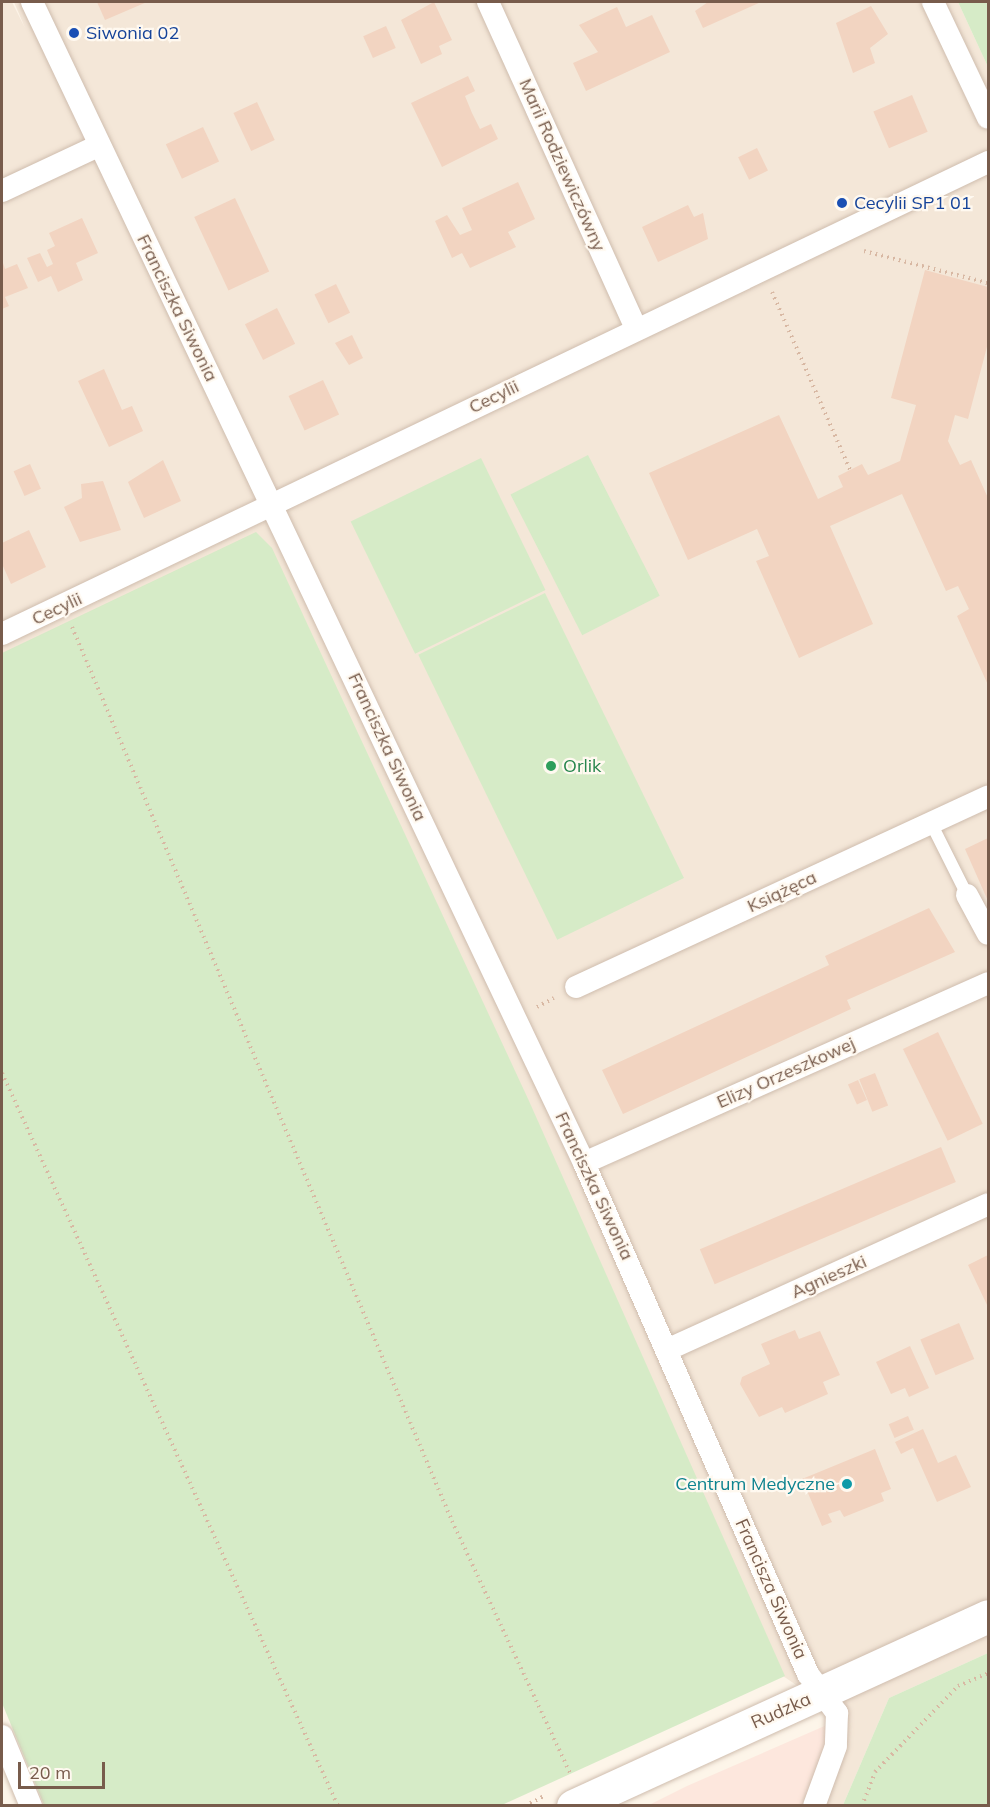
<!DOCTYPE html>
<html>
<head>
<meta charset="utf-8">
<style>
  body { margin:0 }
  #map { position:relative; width:990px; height:1807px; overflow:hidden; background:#fdf5e9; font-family:Mulish,sans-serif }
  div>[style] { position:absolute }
  .residential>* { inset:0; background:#f4e7d8 }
  .commercial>* { inset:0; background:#fde7dd }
  .green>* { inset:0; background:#d6ebc7; transform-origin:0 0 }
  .building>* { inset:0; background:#f2d4c1; transform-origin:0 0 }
  .path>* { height:4px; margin-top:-2px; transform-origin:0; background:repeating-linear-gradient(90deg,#d8b8a3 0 1.5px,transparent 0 6px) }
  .roads { filter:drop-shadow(0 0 2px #cfbdae) drop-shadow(0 0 2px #cfbdae) }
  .lane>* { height:12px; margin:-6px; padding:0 6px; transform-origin:6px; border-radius:6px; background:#fff }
  .street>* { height:22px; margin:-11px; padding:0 11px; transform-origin:11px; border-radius:11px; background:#fff }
  .secondary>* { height:33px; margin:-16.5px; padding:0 16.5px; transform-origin:16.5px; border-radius:16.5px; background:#fff }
  .dots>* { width:16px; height:16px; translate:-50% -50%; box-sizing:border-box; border:3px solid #fff9f0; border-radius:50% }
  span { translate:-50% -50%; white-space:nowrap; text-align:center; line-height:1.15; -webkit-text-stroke:4.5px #fff9f0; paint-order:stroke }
  .transit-label { font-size:18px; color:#164399 }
  .left { translate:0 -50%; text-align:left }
  .street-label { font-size:18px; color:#785c4c }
  .leisure-label { font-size:18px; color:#27864d }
  .culture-label { font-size:18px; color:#0d838f }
  .right { translate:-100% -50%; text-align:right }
  .frame { position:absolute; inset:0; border:3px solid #785c4c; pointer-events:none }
  .scale { position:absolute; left:18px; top:1762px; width:87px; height:27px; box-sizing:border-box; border:3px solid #785c4c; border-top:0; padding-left:8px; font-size:18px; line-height:21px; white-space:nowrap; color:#785c4c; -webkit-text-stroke:4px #fff9f0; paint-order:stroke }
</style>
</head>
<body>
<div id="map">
  <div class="residential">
    <div style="clip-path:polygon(2px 2px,12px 2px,25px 28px,14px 2px,958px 2px,988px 67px,988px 1653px,889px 1698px,843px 1805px,802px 1805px,837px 1713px,767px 1665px,2px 654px)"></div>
  </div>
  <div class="commercial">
    <div style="clip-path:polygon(836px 1721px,802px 1805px,647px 1806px,687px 1786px)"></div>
  </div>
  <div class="green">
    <div style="clip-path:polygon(958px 2px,988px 2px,988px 67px)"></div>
    <div style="left:588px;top:455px;width:158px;height:87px;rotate:63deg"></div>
    <div style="left:481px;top:458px;width:147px;height:145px;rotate:64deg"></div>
    <div style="clip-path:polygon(256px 532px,272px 548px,529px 1101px,785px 1676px,502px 1805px,44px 1805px,2px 1703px,2px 653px)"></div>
    <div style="left:545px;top:593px;width:317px;height:141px;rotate:64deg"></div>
    <div style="clip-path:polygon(988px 1653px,988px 1805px,843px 1805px,889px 1698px)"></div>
  </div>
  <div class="building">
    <div style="clip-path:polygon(97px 2px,147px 2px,105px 20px)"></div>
    <div style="clip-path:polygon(434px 2px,452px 40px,439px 46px,442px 54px,421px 64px,401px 20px)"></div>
    <div style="clip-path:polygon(708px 2px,761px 2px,703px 28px,695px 11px)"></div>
    <div style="clip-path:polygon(871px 6px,888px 34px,870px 48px,875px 63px,853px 73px,836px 23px)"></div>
    <div style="clip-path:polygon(617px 7px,626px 27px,652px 15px,670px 52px,586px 91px,573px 63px,598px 52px,579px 25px)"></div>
    <div style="left:386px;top:26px;width:24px;height:25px;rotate:66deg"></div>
    <div style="clip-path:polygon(468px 76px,475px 91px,465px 96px,472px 113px,480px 129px,491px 124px,498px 139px,442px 167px,411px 103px)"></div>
    <div style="left:912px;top:95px;width:40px;height:42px;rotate:67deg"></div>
    <div style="left:257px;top:102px;width:42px;height:26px;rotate:65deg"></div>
    <div style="left:203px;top:127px;width:38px;height:41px;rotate:65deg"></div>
    <div style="left:757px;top:148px;width:25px;height:21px;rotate:64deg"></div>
    <div style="clip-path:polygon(518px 182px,535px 219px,508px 232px,516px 247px,470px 268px,462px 253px,452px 258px,435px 221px,447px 215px,460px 235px,472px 230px,462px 208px)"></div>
    <div style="left:235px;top:198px;width:81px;height:45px;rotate:65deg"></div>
    <div style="clip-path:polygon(688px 205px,694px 217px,703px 213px,708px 239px,658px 262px,642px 227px)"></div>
    <div style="clip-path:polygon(82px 218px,98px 253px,76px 263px,83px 280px,58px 292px,51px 276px,38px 282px,27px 258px,40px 253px,47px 267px,53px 264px,47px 250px,55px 246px,49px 233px)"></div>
    <div style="clip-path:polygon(2px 260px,5px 269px,17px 264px,28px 288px,5px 297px,9px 306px,2px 309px)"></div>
    <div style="clip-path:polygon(925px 270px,988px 287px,988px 343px,968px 419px,955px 415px,948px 441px,960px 465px,971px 460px,988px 498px,988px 685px,957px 616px,969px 609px,958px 586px,946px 591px,902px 494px,830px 526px,873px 624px,799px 658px,756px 561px,769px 556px,757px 529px,688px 560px,649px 473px,779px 415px,818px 499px,843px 487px,838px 476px,862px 464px,868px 475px,900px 461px,916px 405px,891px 398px)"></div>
    <div style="left:336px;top:284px;width:32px;height:24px;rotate:64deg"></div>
    <div style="left:277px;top:308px;width:40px;height:36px;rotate:63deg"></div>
    <div style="clip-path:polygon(352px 335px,363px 358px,349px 365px,335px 343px)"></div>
    <div style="clip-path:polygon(104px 369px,122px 410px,132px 406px,143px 431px,109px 447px,78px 381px)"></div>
    <div style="left:323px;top:380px;width:38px;height:38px;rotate:65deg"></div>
    <div style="clip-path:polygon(163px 460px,181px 501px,144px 518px,128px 482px)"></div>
    <div style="left:30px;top:464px;width:27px;height:18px;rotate:66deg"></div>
    <div style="clip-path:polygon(103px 481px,121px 530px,80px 542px,64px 507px,82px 498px,81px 484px)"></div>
    <div style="clip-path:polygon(29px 530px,46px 567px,11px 584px,2px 564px,2px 543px)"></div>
    <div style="clip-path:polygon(988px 838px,988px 901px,965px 849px)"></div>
    <div style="clip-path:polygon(929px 908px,955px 952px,847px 1000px,851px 1009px,623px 1114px,602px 1070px,829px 965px,825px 956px)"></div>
    <div style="left:938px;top:1032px;width:102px;height:39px;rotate:64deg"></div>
    <div style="left:875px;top:1073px;width:35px;height:17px;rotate:68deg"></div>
    <div style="left:858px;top:1080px;width:22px;height:11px;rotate:66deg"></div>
    <div style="left:941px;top:1147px;width:38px;height:262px;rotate:67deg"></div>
    <div style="clip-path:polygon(988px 1255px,988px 1307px,968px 1265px)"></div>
    <div style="left:959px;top:1323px;width:39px;height:42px;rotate:67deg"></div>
    <div style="clip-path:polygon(795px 1330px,799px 1339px,820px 1331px,840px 1375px,823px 1382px,828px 1394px,785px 1413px,782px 1407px,759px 1417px,740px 1384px,742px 1377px,770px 1364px,761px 1344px)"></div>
    <div style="clip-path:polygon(910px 1346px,929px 1388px,909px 1397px,905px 1388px,891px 1394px,876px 1362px)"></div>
    <div style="left:908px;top:1416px;width:15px;height:21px;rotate:67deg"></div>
    <div style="clip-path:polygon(923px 1429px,938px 1463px,956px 1455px,971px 1487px,937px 1502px,913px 1448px,901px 1454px,895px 1442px)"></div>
    <div style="clip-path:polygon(875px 1449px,891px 1489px,881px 1493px,884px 1501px,844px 1517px,840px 1510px,828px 1514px,832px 1522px,822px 1526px,802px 1479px)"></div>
  </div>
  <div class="path">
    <div style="left:864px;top:251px;width:128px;rotate:14.5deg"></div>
    <div style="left:772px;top:292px;width:194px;rotate:66.3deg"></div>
    <div style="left:72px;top:627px;width:971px;rotate:66.97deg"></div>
    <div style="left:452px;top:1521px;width:278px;rotate:64.9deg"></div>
    <div style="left:537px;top:1007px;width:19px;rotate:-28deg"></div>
    <div style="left:2px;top:1073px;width:806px;rotate:65.37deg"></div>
    <div style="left:525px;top:1806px;width:21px;rotate:-28deg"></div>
    <div style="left:862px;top:1806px;width:36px;rotate:-69deg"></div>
    <div style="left:875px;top:1772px;width:120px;rotate:-46deg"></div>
    <div style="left:958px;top:1686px;width:33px;rotate:-23deg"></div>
  </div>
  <div class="roads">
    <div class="lane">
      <div style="left:931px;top:823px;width:80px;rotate:63.4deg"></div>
    </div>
    <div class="street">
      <div style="left:32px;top:2px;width:1286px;rotate:64.57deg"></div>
      <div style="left:584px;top:1163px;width:558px;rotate:66.33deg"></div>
      <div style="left:808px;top:1674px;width:49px;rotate:53.4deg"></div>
      <div style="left:837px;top:1713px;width:33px;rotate:92deg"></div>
      <div style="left:836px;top:1746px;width:64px;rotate:110.1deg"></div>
      <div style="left:488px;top:2px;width:359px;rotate:65.6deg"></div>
      <div style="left:933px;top:2px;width:128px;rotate:64.6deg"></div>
      <div style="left:2px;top:191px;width:106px;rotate:-25.1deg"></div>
      <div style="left:2px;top:634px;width:1093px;rotate:-25.58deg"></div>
      <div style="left:967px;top:895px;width:44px;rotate:61.7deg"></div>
      <div style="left:576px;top:987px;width:454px;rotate:-24.8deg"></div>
      <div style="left:584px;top:1163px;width:442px;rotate:-24deg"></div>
      <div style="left:669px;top:1349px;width:350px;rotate:-24.4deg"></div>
      <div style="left:2px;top:1736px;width:76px;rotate:67.5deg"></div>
    </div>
    <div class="secondary">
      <div style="left:573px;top:1806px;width:456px;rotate:-24.6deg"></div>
    </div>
  </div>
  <div class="dots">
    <div style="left:74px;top:33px;background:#1a4fb4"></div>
    <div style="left:842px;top:203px;background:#1a4fb4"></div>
    <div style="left:551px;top:766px;background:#2e9e5b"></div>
    <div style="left:847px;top:1484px;background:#0f9aa8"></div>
  </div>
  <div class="transit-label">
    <span class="left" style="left:86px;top:33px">Siwonia 02</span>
    <span class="left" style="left:854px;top:203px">Cecylii SP1 01</span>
  </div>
  <div class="street-label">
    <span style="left:562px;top:165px;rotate:66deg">Marii Rodziewiczówny</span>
    <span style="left:177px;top:308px;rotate:64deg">Franciszka Siwonia</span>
    <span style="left:494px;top:397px;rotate:-26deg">Cecylii</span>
    <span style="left:57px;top:609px;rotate:-25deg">Cecylii</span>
    <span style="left:387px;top:747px;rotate:65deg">Franciszka Siwonia</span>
    <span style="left:782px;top:892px;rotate:-25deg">Książęca</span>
    <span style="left:786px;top:1073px;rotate:-24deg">Elizy Orzeszkowej</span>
    <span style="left:594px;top:1186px;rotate:65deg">Franciszka Siwonia</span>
    <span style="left:829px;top:1277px;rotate:-24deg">Agnieszki</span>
    <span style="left:771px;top:1589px;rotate:66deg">Francisza Siwonia</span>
    <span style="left:781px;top:1711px;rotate:-24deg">Rudzka</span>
  </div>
  <div class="leisure-label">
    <span class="left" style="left:563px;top:766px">Orlik</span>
  </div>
  <div class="culture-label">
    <span class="right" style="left:835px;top:1484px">Centrum Medyczne</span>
  </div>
  <div class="frame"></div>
  <div class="scale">20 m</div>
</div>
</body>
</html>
